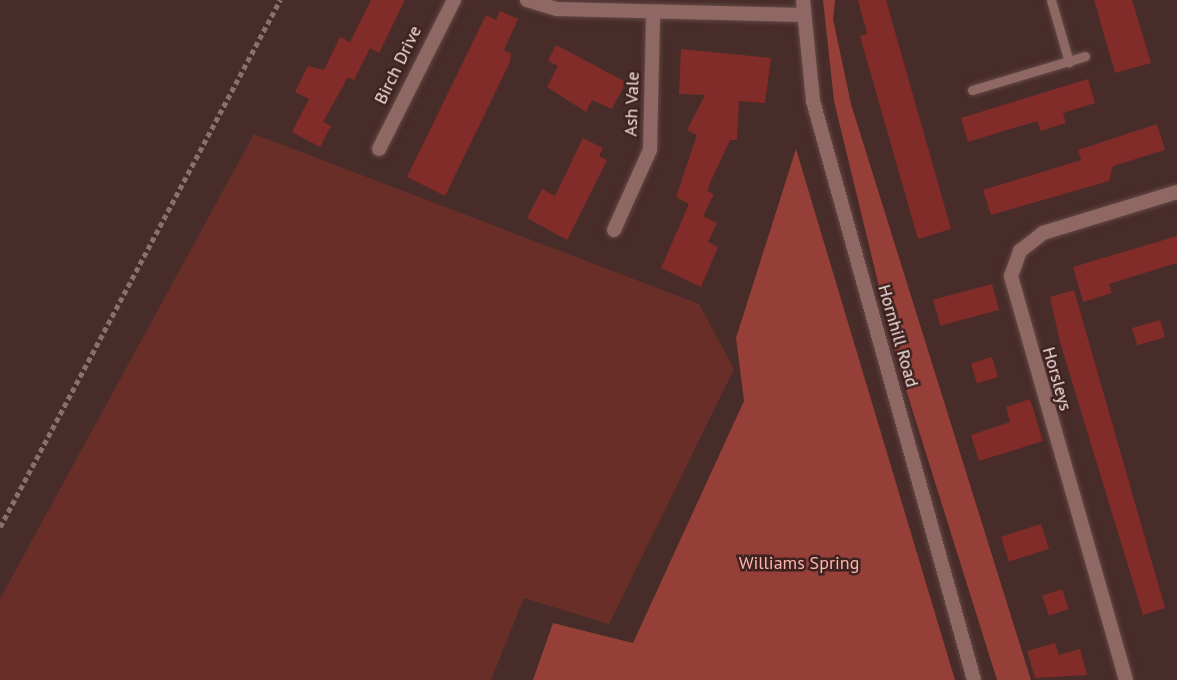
<!DOCTYPE html>
<html>
<head>
<meta charset="utf-8">
<style>
  body { margin:0 }
  #map { position:relative; width:1177px; height:680px; overflow:hidden; background:#482c29; font-family:"PT Sans",sans-serif }
  div>[style] { position:absolute }
  .green>* { inset:0; background:#6a2e29 }
  .forest>* { inset:0; background:#953f38 }
  .building>* { inset:0; background:#812c28; transform-origin:0 0 }
  .path>* { height:4.5px; margin-top:-2.25px; transform-origin:0; background:repeating-linear-gradient(90deg,#89706d 0 5px,transparent 0 8.5px) }
  .roads { filter:drop-shadow(0 0 2px #644946) drop-shadow(0 0 2px #644946) }
  .lane>* { height:9px; margin:-4.5px; padding:0 4.5px; transform-origin:4.5px; border-radius:4.5px; background:#906863 }
  .street>* { height:14px; margin:-7px; padding:0 7px; transform-origin:7px; border-radius:7px; background:#906863 }
  span { translate:-50% -50%; white-space:nowrap; text-align:center; line-height:1.15; -webkit-text-stroke:5px #3e221f; paint-order:stroke }
  .street-label { font-size:18px; color:#f6e2e0 }
  .park-label { font-size:18px; color:#ffb4ab }
</style>
</head>
<body>
<div id="map">
  <div class="green">
    <div style="clip-path:polygon(254px 134px,699px 304px,734px 369px,609px 624px,524px 598px,491px 680px,0 680px,0 599px)"></div>
  </div>
  <div class="forest">
    <div style="clip-path:polygon(823px 0,835px 0,833px 19px,851px 104px,1031px 680px,997px 680px,897px 361px,834px 101px)"></div>
    <div style="clip-path:polygon(796px 149px,955px 680px,533px 680px,553px 623px,633px 643px,744px 401px,736px 338px)"></div>
  </div>
  <div class="building">
    <div style="clip-path:polygon(371px 0,405px 0,379px 53px,370px 48px,354px 80px,348px 77px,323px 122px,331px 126px,320px 147px,292px 132px,309px 99px,295px 92px,308px 66px,324px 70px,340px 37px,350px 42px)"></div>
    <div style="clip-path:polygon(858px 0,886px 0,951px 229px,918px 239px,860px 36px,867px 34px)"></div>
    <div style="clip-path:polygon(1094px 0,1132px 0,1151px 63px,1115px 73px)"></div>
    <div style="clip-path:polygon(500px 11px,518px 19px,504px 50px,511px 54px,510px 62px,445px 196px,407px 177px,486px 15px,496px 20px)"></div>
    <div style="clip-path:polygon(556px 45px,626px 82px,612px 109px,592px 100px,586px 112px,547px 87px,558px 66px,548px 61px)"></div>
    <div style="clip-path:polygon(681px 49px,771px 58px,765px 103px,739px 101px,737px 140px,730px 140px,710px 183px,707px 191px,714px 194px,703px 216px,717px 223px,708px 242px,718px 247px,701px 287px,661px 268px,689px 204px,676px 197px,697px 135px,687px 130px,705px 95px,679px 94px)"></div>
    <div style="clip-path:polygon(1088px 79px,1095px 103px,1063px 113px,1066px 123px,1041px 131px,1037px 121px,968px 142px,961px 118px)"></div>
    <div style="clip-path:polygon(1157px 124px,1165px 150px,1113px 166px,1109px 181px,991px 215px,983px 190px,1081px 160px,1078px 150px)"></div>
    <div style="clip-path:polygon(583px 138px,603px 148px,599px 156px,607px 160px,567px 240px,527px 218px,542px 189px,555px 196px)"></div>
    <div style="clip-path:polygon(1177px 236px,1177px 263px,1109px 284px,1112px 293px,1083px 302px,1073px 267px)"></div>
    <div style="left:992px;top:284px;width:27px;height:61px;rotate:75deg"></div>
    <div style="clip-path:polygon(1074px 290px,1165px 608px,1143px 615px,1060px 342px,1050px 297px)"></div>
    <div style="left:1160px;top:320px;width:18px;height:29px;rotate:74deg"></div>
    <div style="left:992px;top:357px;width:21px;height:22px;rotate:73deg"></div>
    <div style="clip-path:polygon(1030px 399px,1043px 441px,979px 461px,971px 435px,1010px 422px,1006px 407px)"></div>
    <div style="left:1041px;top:524px;width:26px;height:42px;rotate:72deg"></div>
    <div style="left:1062px;top:589px;width:21px;height:21px;rotate:71deg"></div>
    <div style="clip-path:polygon(1055px 643px,1059px 655px,1080px 649px,1087px 675px,1035px 678px,1027px 651px)"></div>
  </div>
  <div class="path">
    <div style="left:0;top:527px;width:597px;rotate:-62.02deg"></div>
  </div>
  <div class="roads">
    <div class="lane">
      <div style="left:1051px;top:0;width:65px;rotate:73.8deg"></div>
      <div style="left:972px;top:90px;width:118px;rotate:-16.7deg"></div>
    </div>
    <div class="street">
      <div style="left:527px;top:0;width:31px;rotate:17deg"></div>
      <div style="left:557px;top:9px;width:246px;rotate:1.4deg"></div>
      <div style="left:803px;top:0;width:101px;rotate:84.3deg"></div>
      <div style="left:813px;top:101px;width:601px;rotate:74.46deg"></div>
      <div style="left:379px;top:149px;width:167px;rotate:-63.3deg"></div>
      <div style="left:614px;top:230px;width:88px;rotate:-65.8deg"></div>
      <div style="left:650px;top:150px;width:137px;rotate:-88.7deg"></div>
      <div style="left:1126px;top:680px;width:420px;rotate:-105.9deg"></div>
      <div style="left:1011px;top:276px;width:27px;rotate:-70deg"></div>
      <div style="left:1020px;top:251px;width:29px;rotate:-38deg"></div>
      <div style="left:1043px;top:233px;width:140px;rotate:-17deg"></div>
    </div>
  </div>
  <div class="street-label">
    <span style="left:398px;top:65px;rotate:-64deg">Birch Drive</span>
    <span style="left:632px;top:104px;rotate:-88deg">Ash Vale</span>
    <span style="left:898px;top:336px;rotate:74deg">Hornhill Road</span>
    <span style="left:1057px;top:379px;rotate:74deg">Horsleys</span>
  </div>
  <div class="park-label">
    <span style="left:799px;top:563px">Williams Spring</span>
  </div>
</div>
</body>
</html>
